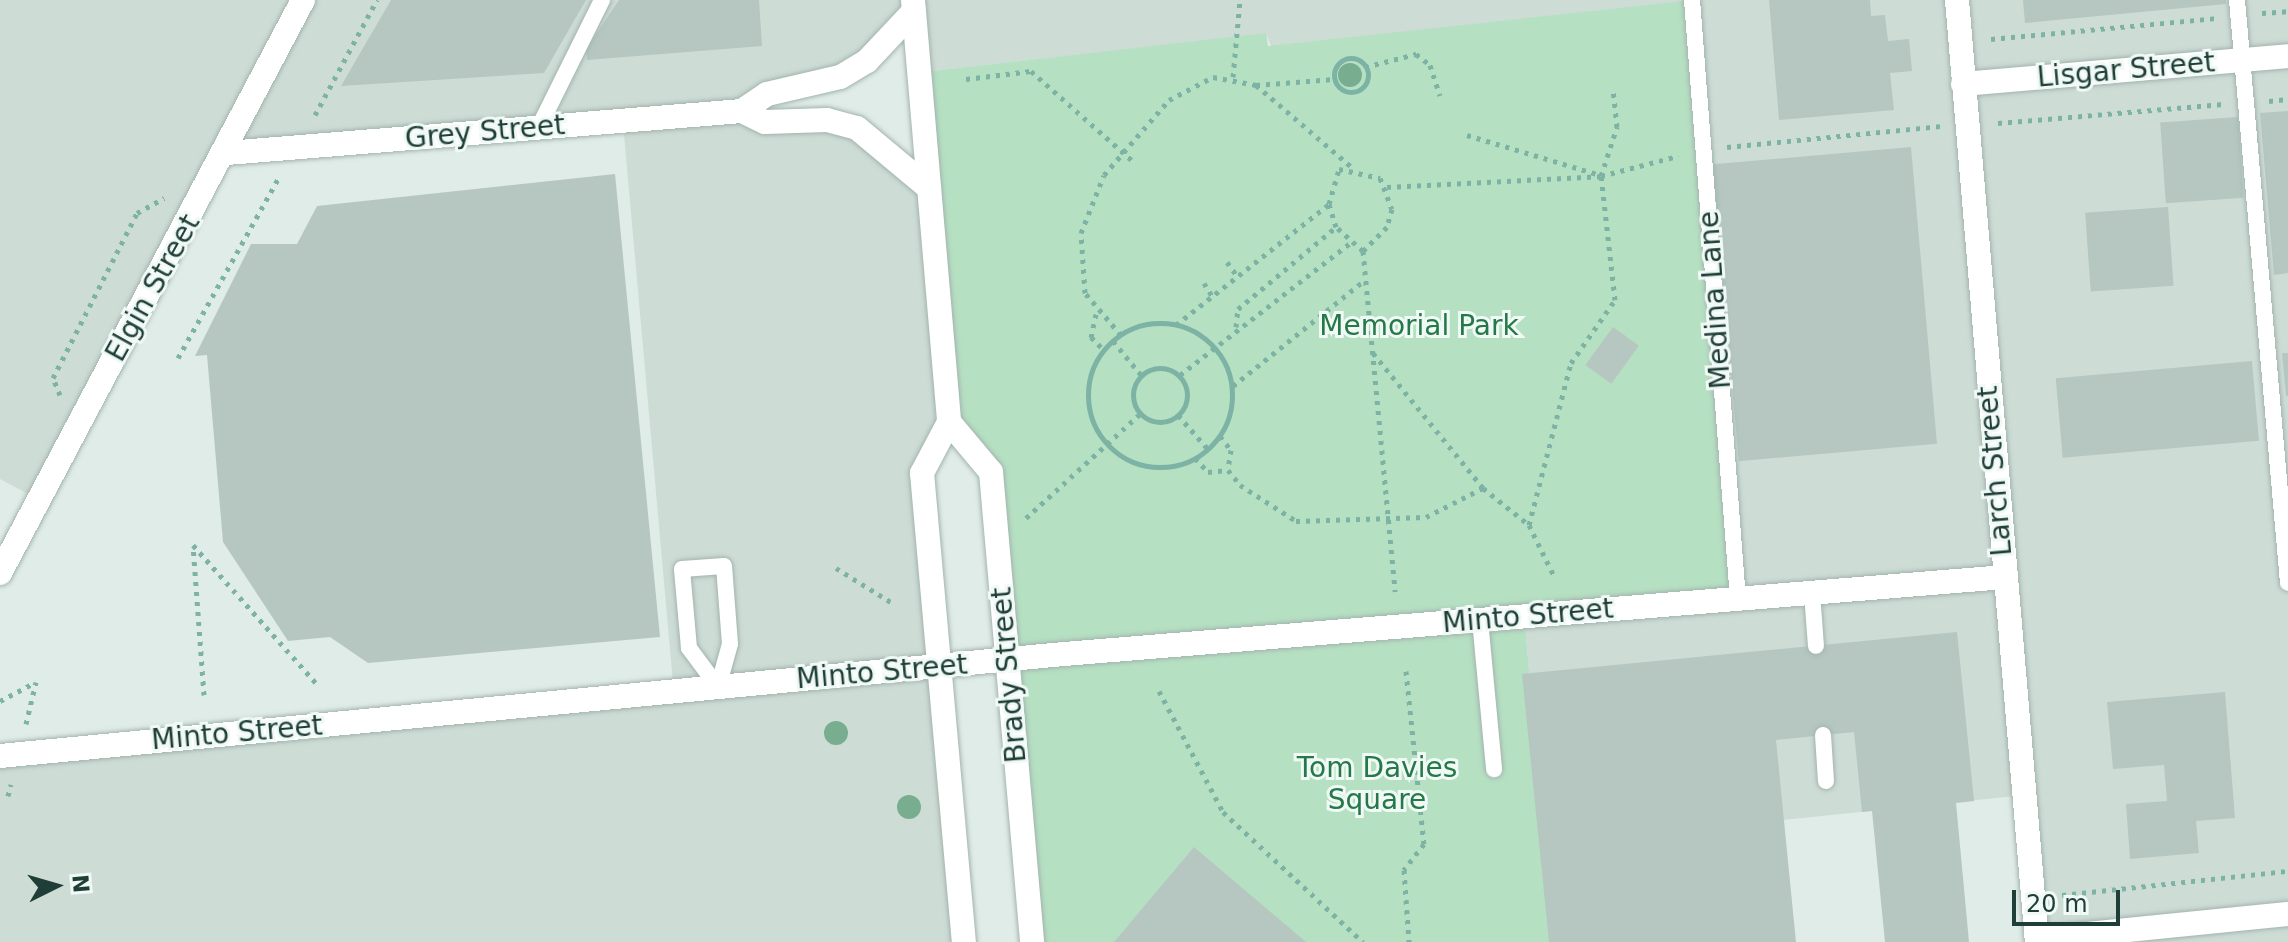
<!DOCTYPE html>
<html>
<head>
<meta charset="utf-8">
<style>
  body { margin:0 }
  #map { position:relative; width:2288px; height:942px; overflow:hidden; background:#e0ece7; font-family:"DejaVu Sans",sans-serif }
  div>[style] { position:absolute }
  .built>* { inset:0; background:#cedcd6 }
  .green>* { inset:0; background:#b6e0c2 }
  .building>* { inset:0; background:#b5c7c0; transform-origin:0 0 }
  .path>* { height:5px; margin-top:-2.5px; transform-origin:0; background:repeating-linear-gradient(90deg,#7db3a4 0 4px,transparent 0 10px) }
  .path>.ring { margin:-2.5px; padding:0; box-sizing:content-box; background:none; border:5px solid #7db3a4; border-radius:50% }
  .roads { filter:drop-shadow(0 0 2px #a2b4af) drop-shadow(0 0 2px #a2b4af) }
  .service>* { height:16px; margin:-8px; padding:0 8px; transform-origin:8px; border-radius:8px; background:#fff }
  .minor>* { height:24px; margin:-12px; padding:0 12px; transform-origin:12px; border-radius:12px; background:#fff }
  .tertiary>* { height:24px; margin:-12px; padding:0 12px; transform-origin:12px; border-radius:12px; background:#fff }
  .secondary>* { height:24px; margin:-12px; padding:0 12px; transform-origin:12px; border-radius:12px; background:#fff }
  .trees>* { width:24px; height:24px; margin:-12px; border-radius:50%; background:#79ad90 }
  span { translate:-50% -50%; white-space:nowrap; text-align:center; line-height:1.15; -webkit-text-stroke:6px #f0f9f5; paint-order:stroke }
  .street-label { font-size:28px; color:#1f3e37 }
  .park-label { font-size:28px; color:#257948 }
  .north { position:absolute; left:16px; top:846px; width:80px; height:80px; -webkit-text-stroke:6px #f0f9f5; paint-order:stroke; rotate:85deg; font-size:22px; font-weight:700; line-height:32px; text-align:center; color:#1f3e37 }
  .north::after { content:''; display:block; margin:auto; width:28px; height:36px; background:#1f3e37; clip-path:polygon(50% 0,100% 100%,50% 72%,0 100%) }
  .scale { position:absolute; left:2012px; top:890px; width:108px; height:36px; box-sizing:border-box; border:4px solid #1f3e37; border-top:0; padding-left:10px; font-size:24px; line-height:28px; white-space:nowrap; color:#1f3e37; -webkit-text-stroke:6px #f0f9f5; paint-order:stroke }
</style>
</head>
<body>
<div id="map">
  <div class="built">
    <div style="clip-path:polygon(0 0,2288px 0,2288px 942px,2039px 942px,2025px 795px,1783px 820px,1553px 942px,1524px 614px,1266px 34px,923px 72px,920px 30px,741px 113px,827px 122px,933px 192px,952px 421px,920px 472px,961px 942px,0 942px,0 758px,674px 694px,623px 123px,228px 156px,41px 501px,0 479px)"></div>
  </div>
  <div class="green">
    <div style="clip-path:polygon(1694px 0,1740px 596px,1524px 614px,1553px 942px,1035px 942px,995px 471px,952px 421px,923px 72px,1266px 33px,1268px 46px)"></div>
  </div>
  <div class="building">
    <div style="clip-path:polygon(391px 0,586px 0,544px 73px,341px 86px)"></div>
    <div style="clip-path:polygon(619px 0,759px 0,762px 46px,587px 60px,586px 49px)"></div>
    <div style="clip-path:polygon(1769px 0,1870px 0,1871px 16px,1885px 15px,1888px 41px,1909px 39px,1912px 71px,1890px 73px,1894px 110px,1779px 120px)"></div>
    <div style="clip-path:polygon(2023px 0,2226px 0,2226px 4px,2025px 23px)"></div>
    <div style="clip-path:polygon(2288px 111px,2288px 273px,2274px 275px,2260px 113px)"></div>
    <div style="left:2238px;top:117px;width:81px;height:78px;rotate:86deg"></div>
    <div style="left:1911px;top:147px;width:298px;height:199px;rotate:85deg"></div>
    <div style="clip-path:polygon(615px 174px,660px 637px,368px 663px,330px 637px,288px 641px,223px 542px,207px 355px,195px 356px,251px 244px,297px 244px,317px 206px)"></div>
    <div style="left:2168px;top:207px;width:79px;height:83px;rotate:86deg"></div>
    <div style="left:1613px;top:327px;width:32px;height:47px;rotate:36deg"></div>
    <div style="clip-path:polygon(2282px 353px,2288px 353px,2288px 396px,2286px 396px)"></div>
    <div style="left:2252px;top:361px;width:80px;height:197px;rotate:85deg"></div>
    <div style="clip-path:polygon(1957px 632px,1974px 801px,1956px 803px,1969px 942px,1885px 942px,1872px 811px,1862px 812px,1854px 732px,1776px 740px,1796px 942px,1549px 942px,1522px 674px)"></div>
    <div style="clip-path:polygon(2225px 692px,2235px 818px,2196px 821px,2199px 853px,2130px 859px,2126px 804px,2167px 801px,2164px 765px,2113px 769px,2107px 702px)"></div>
    <div style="clip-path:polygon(1194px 847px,1306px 942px,1114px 942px)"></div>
  </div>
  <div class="path">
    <div style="left:2262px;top:13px;width:26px;rotate:-4deg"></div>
    <div style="left:1991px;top:39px;width:226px;rotate:-5.3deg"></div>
    <div class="ring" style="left:1334px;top:58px;width:29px;height:29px"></div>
    <div style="left:1365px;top:67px;width:53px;rotate:-14.3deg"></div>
    <div style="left:1416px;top:54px;width:18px;rotate:38deg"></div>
    <div style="left:1430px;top:65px;width:32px;rotate:72deg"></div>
    <div style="left:1233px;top:77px;width:77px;rotate:-84.8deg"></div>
    <div style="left:966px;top:79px;width:65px;rotate:-7deg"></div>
    <div style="left:1031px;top:71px;width:139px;rotate:41.5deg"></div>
    <div style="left:1256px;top:85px;width:78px;rotate:-4.4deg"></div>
    <div style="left:2269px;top:101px;width:19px;rotate:-6deg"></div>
    <div style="left:315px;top:115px;width:131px;rotate:-61.7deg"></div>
    <div style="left:1998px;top:123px;width:226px;rotate:-4.8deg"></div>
    <div style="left:1467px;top:135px;width:136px;rotate:16.7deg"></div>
    <div style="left:1727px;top:147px;width:214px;rotate:-5.6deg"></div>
    <div style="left:1387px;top:187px;width:214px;rotate:-2.9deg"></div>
    <div style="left:1601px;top:176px;width:80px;rotate:-14.6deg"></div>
    <div style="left:1363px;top:251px;width:342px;rotate:84.6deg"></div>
    <div style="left:1227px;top:262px;width:17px;rotate:54deg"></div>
    <div style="left:1204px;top:283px;width:15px;rotate:58deg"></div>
    <div style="left:1096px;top:314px;width:24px;rotate:102deg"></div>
    <div style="left:1091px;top:337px;width:18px;rotate:45deg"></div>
    <div class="ring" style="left:1088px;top:323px;width:139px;height:139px"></div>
    <div style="left:1176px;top:325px;width:195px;rotate:-38.3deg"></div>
    <div style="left:1329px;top:204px;width:36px;rotate:-74deg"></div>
    <div style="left:1339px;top:169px;width:42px;rotate:12.4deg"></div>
    <div style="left:1380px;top:178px;width:33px;rotate:69deg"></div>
    <div style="left:1392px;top:209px;width:19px;rotate:106deg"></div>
    <div style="left:1387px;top:227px;width:34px;rotate:135deg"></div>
    <div style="left:1363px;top:251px;width:36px;rotate:-138deg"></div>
    <div style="left:1336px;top:227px;width:24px;rotate:-107deg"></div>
    <div style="left:1236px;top:327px;width:18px;rotate:-84deg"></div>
    <div style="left:1238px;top:309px;width:128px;rotate:-39.9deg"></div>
    <div style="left:1121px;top:335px;width:55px;rotate:-130.6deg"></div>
    <div style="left:1085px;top:293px;width:60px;rotate:-93.8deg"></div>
    <div style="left:1081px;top:233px;width:62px;rotate:-68.4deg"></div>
    <div style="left:1104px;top:175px;width:99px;rotate:-49.1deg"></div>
    <div style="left:1169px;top:100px;width:50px;rotate:-27.6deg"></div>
    <div style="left:1213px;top:77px;width:44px;rotate:10.5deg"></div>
    <div style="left:1256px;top:85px;width:128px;rotate:40.6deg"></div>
    <div style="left:1113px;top:341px;width:45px;rotate:50.4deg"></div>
    <div style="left:1373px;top:353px;width:174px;rotate:50.8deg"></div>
    <div style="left:1483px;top:488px;width:59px;rotate:38.8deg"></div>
    <div style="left:1529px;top:525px;width:57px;rotate:63.9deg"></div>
    <div style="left:178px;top:358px;width:205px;rotate:-60.8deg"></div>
    <div class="ring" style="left:1133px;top:368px;width:49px;height:49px"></div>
    <div style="left:1180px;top:375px;width:215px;rotate:-37.8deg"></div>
    <div style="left:1233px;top:386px;width:169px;rotate:-38.8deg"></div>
    <div style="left:60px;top:395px;width:18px;rotate:-112deg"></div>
    <div style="left:53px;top:378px;width:185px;rotate:-63deg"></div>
    <div style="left:137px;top:213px;width:31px;rotate:-29deg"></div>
    <div style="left:1178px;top:415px;width:45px;rotate:48.6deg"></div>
    <div style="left:1220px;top:436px;width:18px;rotate:52deg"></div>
    <div style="left:1231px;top:450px;width:20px;rotate:99deg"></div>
    <div style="left:1228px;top:470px;width:19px;rotate:51deg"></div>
    <div style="left:1240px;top:485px;width:67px;rotate:32.7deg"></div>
    <div style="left:1296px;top:521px;width:130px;rotate:-1.8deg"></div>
    <div style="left:1426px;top:517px;width:64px;rotate:-27deg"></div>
    <div style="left:1195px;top:458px;width:19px;rotate:47deg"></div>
    <div style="left:1208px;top:472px;width:20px;rotate:-6deg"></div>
    <div style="left:1026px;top:518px;width:156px;rotate:-42.4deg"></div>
    <div style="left:1529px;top:525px;width:167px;rotate:-75.5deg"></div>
    <div style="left:1571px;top:363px;width:77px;rotate:-55.1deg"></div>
    <div style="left:1615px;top:300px;width:125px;rotate:-96.4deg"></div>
    <div style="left:1601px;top:176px;width:52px;rotate:-71.9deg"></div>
    <div style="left:1617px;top:127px;width:36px;rotate:-96deg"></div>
    <div style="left:836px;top:568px;width:68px;rotate:31.8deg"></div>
    <div style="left:1406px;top:671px;width:174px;rotate:84.1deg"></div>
    <div style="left:1424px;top:844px;width:33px;rotate:128deg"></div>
    <div style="left:1404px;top:870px;width:72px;rotate:86deg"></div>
    <div style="left:1159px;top:691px;width:137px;rotate:62.1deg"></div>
    <div style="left:1223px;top:812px;width:191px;rotate:42.9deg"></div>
    <div style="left:204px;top:695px;width:150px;rotate:-94.2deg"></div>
    <div style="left:193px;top:545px;width:186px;rotate:48.3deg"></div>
    <div style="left:0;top:701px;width:40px;rotate:-28deg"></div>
    <div style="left:26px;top:724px;width:43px;rotate:-76.6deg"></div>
    <div style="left:8px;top:796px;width:12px;rotate:-76deg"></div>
    <div style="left:2062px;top:895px;width:227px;rotate:-6.1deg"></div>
  </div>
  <div class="roads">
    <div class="service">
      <div style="left:1692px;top:0;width:601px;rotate:85.61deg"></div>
      <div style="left:2237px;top:0;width:585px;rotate:85deg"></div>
      <div style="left:539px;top:127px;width:142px;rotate:-63.6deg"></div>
      <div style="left:724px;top:566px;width:78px;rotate:85.6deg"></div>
      <div style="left:730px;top:644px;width:45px;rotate:105.6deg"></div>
      <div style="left:718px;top:687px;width:49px;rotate:-126.6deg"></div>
      <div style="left:689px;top:648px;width:79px;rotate:-95.1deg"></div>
      <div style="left:682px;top:569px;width:42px;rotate:-4.1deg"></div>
      <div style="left:1812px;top:593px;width:53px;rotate:85.7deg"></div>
      <div style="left:1480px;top:620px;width:150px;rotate:84.6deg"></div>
      <div style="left:1823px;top:735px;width:46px;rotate:86.3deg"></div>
    </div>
    <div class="minor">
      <div style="left:1963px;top:84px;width:326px;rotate:-4.9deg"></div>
      <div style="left:0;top:756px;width:1057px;rotate:-5.48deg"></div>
      <div style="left:1052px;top:655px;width:955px;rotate:-4.68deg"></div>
      <div style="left:2037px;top:939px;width:252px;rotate:-5.7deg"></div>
    </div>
    <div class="tertiary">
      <div style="left:1957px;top:0;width:945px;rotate:85.15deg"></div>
      <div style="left:227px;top:153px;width:517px;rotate:-4.66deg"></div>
    </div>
    <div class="secondary">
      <div style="left:913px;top:0;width:424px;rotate:85.1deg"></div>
      <div style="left:949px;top:422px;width:58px;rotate:117.9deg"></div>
      <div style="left:922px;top:473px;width:471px;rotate:84.9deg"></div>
      <div style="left:914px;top:11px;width:69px;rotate:133.2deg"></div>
      <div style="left:867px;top:61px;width:31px;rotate:149deg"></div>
      <div style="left:840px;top:77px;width:75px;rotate:166.9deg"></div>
      <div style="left:767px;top:94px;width:30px;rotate:146deg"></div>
      <div style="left:742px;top:111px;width:25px;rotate:26deg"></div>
      <div style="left:765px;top:122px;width:62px;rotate:-1.8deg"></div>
      <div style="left:827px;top:120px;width:31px;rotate:15deg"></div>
      <div style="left:857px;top:128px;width:94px;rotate:39.8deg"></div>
      <div style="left:949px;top:422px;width:65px;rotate:50deg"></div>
      <div style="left:991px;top:472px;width:472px;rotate:85deg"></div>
      <div style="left:0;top:573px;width:648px;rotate:-62.13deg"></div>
    </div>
  </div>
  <div class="trees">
    <div style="left:1350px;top:75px"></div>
    <div style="left:836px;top:733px"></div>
    <div style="left:909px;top:807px"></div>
  </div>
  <div class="street-label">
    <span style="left:2126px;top:70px;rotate:-5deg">Lisgar Street</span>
    <span style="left:485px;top:132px;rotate:-5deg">Grey Street</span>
    <span style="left:153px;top:288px;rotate:-61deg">Elgin Street</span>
    <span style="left:1715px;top:300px;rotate:-94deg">Medina Lane</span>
    <span style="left:1995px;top:471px;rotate:-95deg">Larch Street</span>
    <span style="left:1528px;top:616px;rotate:-5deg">Minto Street</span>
    <span style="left:882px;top:672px;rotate:-5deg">Minto Street</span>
    <span style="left:1009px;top:675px;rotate:-95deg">Brady Street</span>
    <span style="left:237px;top:733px;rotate:-5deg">Minto Street</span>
  </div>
  <div class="park-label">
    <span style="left:1419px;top:326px">Memorial Park</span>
    <span style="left:1377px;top:784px">Tom Davies<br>Square</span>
  </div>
  <div class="north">N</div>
  <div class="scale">20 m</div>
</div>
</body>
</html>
